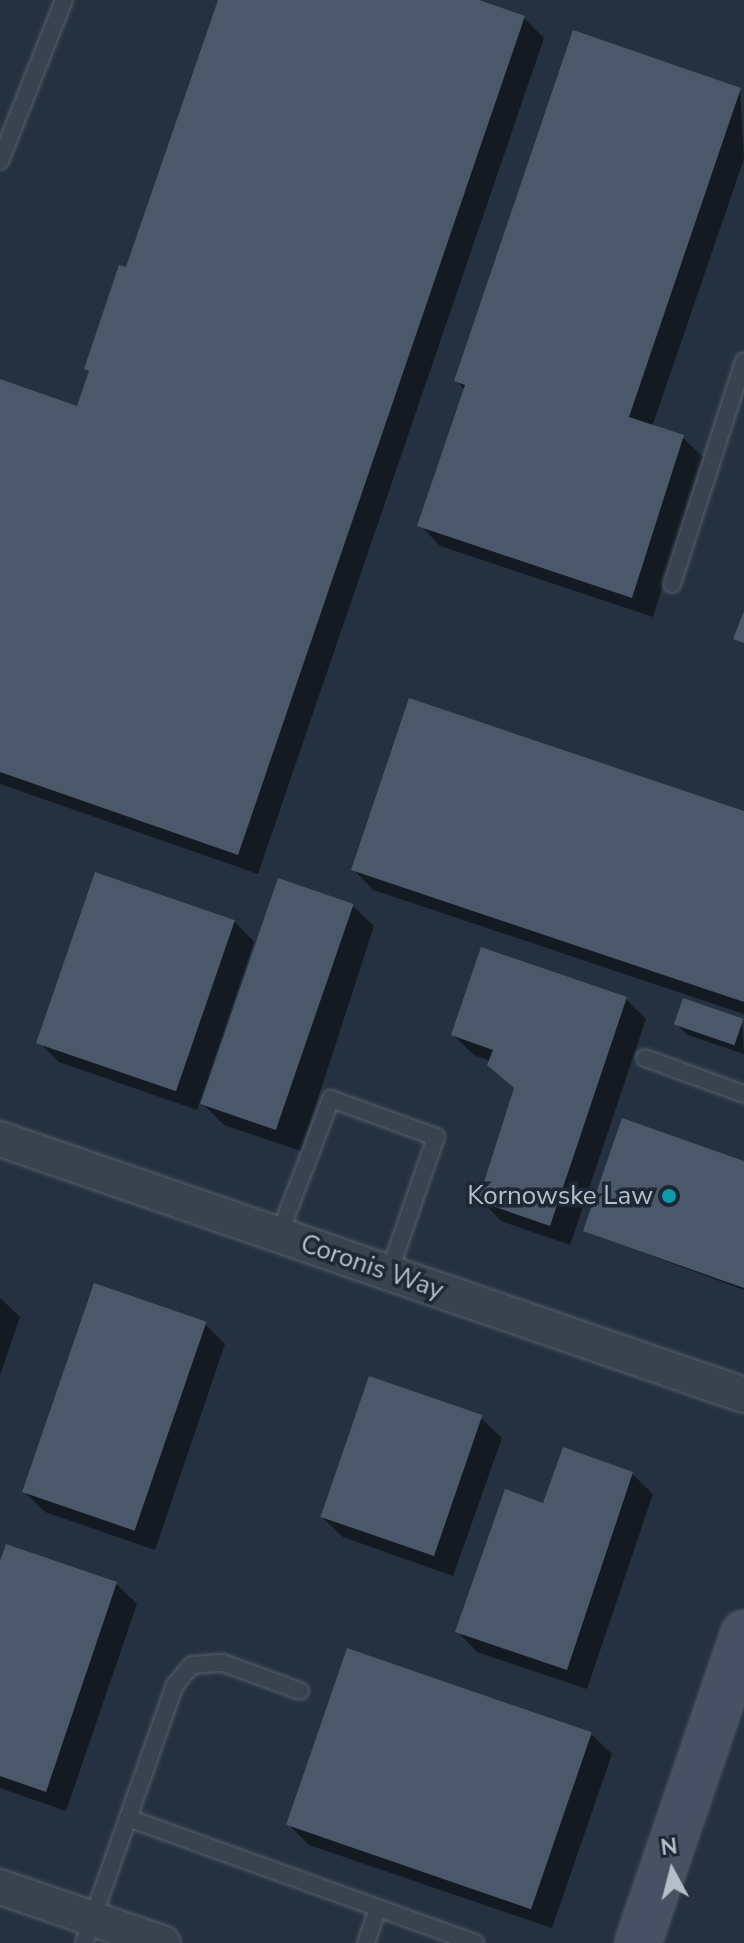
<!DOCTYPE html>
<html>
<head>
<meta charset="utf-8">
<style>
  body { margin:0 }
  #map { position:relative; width:744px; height:1943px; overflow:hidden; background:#253140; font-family:"Nunito Sans",sans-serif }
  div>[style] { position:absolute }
  .shadow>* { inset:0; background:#0007 }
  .building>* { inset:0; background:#4b5869; transform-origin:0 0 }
  .roads { filter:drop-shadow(0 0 2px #57606d) drop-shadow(0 0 2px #57606d) }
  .lane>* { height:16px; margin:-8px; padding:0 8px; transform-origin:8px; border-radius:8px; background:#394350 }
  .street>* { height:34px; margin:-17px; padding:0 17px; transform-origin:17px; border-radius:17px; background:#394350 }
  .secondary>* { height:44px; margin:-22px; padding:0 22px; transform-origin:22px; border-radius:22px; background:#475163 }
  .dots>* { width:22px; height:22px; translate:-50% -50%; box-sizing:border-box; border:4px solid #1e2735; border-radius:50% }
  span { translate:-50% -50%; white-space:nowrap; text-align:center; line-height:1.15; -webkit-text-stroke:7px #1e2735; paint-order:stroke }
  .poi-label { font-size:26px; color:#b6beca }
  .right { translate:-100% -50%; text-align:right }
  .street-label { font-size:26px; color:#b6beca }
  .north { position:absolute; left:632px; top:1831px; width:80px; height:80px; -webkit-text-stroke:6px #1e2735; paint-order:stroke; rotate:353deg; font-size:22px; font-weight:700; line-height:32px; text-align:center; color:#b6beca }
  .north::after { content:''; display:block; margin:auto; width:28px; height:36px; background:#b6beca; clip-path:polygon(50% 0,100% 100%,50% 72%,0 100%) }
</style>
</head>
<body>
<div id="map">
  <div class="shadow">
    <div style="clip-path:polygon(220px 0,473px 0,524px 18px,544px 38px,258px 874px,0 784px,0 381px,79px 408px,90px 373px,86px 368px,127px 270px)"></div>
    <div style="clip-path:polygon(740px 90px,744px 159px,652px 427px,682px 437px,703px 457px,653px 617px,440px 546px,420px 525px,465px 390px,456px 380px)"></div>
    <div style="clip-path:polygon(744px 814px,744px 1014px,373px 890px,353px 869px)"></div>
    <div style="clip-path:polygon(353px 906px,374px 926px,301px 1151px,224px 1125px,204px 1105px)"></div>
    <div style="clip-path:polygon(234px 921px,254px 942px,197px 1110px,59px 1062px,39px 1042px)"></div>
    <div style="clip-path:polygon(626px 999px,646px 1019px,570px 1245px,501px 1221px,481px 1200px,515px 1090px,490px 1061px,474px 1055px,453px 1035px)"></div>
    <div style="clip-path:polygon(742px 1021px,744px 1054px,688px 1035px,676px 1024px)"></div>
    <div style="clip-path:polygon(744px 1163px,744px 1290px,585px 1231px)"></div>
    <div style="clip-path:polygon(0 1298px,20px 1317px,0 1375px)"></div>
    <div style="clip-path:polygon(205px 1324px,225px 1344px,155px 1550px,45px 1512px,24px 1492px)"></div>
    <div style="clip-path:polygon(370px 1379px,481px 1418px,502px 1438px,453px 1576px,343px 1537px,322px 1517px)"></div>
    <div style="clip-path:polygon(632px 1474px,653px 1494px,587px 1689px,477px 1652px,457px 1631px,544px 1505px)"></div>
    <div style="clip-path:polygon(0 1567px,116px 1584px,137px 1604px,66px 1811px,0 1788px)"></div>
    <div style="clip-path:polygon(591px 1734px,612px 1754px,552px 1928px,309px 1845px,289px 1825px)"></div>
  </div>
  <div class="building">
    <div style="clip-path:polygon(218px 0,479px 0,525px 16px,238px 855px,0 772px,0 379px,77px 406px,89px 371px,84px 369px,119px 265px,126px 267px)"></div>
    <div style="clip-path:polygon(573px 30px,741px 88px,629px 417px,684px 435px,632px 598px,417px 526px,465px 385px,454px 381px)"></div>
    <div style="clip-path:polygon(744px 611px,744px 643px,733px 639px)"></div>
    <div style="clip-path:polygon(409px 698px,744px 811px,744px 1002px,351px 870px)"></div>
    <div style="left:95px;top:872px;width:148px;height:181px;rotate:19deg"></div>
    <div style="left:278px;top:878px;width:80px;height:239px;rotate:19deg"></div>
    <div style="clip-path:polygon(481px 947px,627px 997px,550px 1226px,478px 1201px,514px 1088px,487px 1065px,493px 1050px,451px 1035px)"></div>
    <div style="left:683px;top:998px;width:64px;height:28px;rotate:19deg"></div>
    <div style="clip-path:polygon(622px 1118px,744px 1161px,744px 1288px,583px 1231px)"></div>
    <div style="left:94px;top:1283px;width:119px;height:221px;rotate:19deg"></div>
    <div style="left:369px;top:1376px;width:120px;height:149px;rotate:19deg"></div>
    <div style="clip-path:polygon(563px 1447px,633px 1472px,567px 1670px,455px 1632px,505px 1489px,543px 1503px)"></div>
    <div style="clip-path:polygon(6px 1544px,117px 1582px,46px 1792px,0 1776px,0 1561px)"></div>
    <div style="left:347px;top:1648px;width:259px;height:187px;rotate:19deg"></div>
  </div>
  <div class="roads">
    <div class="lane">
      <div style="left:0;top:161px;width:173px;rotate:-68.3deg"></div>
      <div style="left:672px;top:584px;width:234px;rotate:-72.1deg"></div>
      <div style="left:645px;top:1058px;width:105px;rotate:20deg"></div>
      <div style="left:279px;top:1235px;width:146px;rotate:-69.1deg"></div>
      <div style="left:331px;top:1099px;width:112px;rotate:19.9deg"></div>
      <div style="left:436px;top:1137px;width:144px;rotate:109.1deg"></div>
      <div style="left:128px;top:1818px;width:369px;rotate:19.8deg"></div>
      <div style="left:84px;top:1943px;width:274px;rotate:-70.6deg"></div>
      <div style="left:175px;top:1685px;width:26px;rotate:-50deg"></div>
      <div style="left:192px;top:1665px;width:31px;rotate:-4deg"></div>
      <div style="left:223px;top:1663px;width:82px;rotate:20deg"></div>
      <div style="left:366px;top:1943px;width:37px;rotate:-71deg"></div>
    </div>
    <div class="street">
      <div style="left:0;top:1139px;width:787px;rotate:18.99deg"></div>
      <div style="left:0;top:1887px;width:172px;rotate:19deg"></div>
    </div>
    <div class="secondary">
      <div style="left:638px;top:1943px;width:327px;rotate:-71.1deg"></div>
    </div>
  </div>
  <div class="dots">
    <div style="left:669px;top:1196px;background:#0f9aa8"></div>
  </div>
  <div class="poi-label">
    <span class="right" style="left:653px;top:1196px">Kornowske Law</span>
  </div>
  <div class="street-label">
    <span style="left:372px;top:1267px;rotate:19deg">Coronis Way</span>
  </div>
  <div class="north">N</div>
</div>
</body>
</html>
